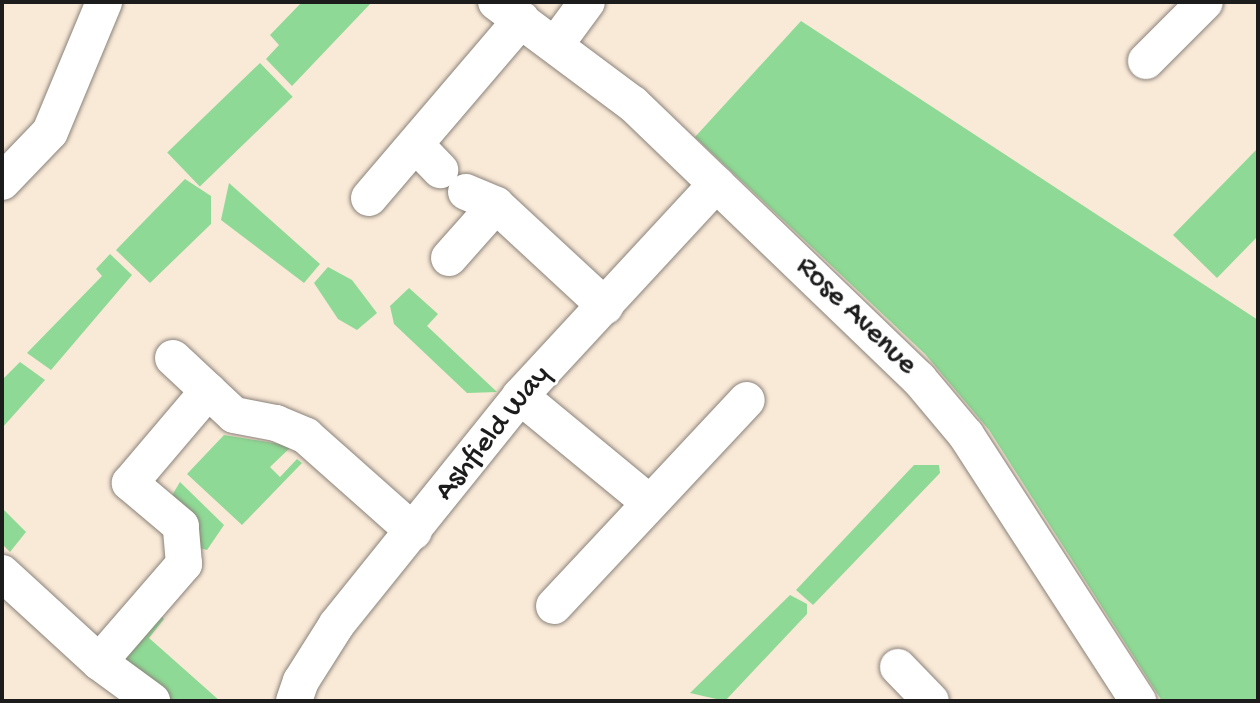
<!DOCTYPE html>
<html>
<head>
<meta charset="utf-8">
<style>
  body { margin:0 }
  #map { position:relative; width:1260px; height:703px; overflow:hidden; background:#f9e9d7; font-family:"Gochi Hand",sans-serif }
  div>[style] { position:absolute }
  .green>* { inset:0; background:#8ed995; transform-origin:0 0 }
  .roads { filter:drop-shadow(0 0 2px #8a827a) drop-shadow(0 0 2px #8a827a) }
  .minor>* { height:36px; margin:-18px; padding:0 18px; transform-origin:18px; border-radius:18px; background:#fff }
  span { translate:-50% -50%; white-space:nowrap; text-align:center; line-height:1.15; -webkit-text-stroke:6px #fff; paint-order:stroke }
  .street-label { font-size:30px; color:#1c1c1c }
  .frame { position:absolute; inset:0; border:4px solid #1c1c1c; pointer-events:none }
</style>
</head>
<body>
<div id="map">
  <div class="green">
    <div style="clip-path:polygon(302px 2px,372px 2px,292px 86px,266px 59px,279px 45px,270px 35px)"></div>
    <div style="clip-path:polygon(801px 21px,1258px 320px,1258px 701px,1162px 701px,989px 430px,925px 354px,695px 137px)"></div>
    <div style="left:260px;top:63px;width:47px;height:129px;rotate:46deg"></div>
    <div style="clip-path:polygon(1258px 148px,1258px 236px,1217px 278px,1173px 235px)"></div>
    <div style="clip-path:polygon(185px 179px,211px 196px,211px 224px,150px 283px,116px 250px)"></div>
    <div style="clip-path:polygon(229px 183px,320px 264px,304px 283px,221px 220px)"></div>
    <div style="clip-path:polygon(110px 254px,132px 275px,51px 370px,27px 353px,102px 276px,96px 269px)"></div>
    <div style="clip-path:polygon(328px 267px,352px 280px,377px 313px,357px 330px,338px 319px,314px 283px)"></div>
    <div style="clip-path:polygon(409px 288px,438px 314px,427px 326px,497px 392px,467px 393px,394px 324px,390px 306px)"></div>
    <div style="clip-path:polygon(20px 362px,45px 380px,2px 428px,2px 380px)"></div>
    <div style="clip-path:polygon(224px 435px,292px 446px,270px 467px,280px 477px,297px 459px,302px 463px,242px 525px,187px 474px)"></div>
    <div style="clip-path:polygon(914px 465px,939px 465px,940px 473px,813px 605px,796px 590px)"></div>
    <div style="clip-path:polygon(180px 482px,224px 525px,207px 550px,199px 548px,171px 497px)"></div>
    <div style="clip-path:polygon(2px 508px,26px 532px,10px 552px,2px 544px)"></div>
    <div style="clip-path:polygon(790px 595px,807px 604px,807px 614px,725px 701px,690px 693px)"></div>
    <div style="clip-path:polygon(160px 614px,164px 619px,149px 638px,220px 701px,168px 701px,127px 665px,125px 657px)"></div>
  </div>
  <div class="roads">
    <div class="minor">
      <div style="left:496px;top:2px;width:171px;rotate:36.7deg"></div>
      <div style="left:633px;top:104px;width:397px;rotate:43.9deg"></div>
      <div style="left:919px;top:379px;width:73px;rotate:50deg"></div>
      <div style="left:966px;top:435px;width:317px;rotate:57.1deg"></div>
      <div style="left:556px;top:44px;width:52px;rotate:-53.6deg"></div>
      <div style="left:1146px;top:61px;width:83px;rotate:-45deg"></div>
      <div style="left:416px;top:145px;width:35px;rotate:46deg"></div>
      <div style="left:2px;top:182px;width:69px;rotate:-46.2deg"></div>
      <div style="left:50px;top:132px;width:141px;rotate:-67.4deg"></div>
      <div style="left:466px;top:192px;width:33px;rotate:23deg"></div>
      <div style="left:496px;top:205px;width:149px;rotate:42.8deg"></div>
      <div style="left:369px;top:198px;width:235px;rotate:-49.5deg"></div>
      <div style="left:449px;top:258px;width:71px;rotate:-48.4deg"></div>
      <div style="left:173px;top:358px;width:83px;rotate:43.1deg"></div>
      <div style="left:234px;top:415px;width:43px;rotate:10.8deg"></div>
      <div style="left:276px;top:423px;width:33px;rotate:23deg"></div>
      <div style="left:306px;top:436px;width:144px;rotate:41.6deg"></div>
      <div style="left:520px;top:396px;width:168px;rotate:39.5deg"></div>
      <div style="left:2px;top:573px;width:132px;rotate:42.5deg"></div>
      <div style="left:99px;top:662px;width:66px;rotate:36.3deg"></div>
      <div style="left:554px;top:606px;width:282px;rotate:-46.9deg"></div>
      <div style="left:99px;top:662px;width:130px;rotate:-49.1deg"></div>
      <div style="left:184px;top:564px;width:38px;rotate:-95deg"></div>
      <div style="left:181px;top:526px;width:67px;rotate:-139.9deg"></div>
      <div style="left:130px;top:483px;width:121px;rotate:-49.7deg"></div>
      <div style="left:898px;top:667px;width:47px;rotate:45.9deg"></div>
      <div style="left:294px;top:701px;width:21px;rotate:-71deg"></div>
      <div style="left:301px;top:681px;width:67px;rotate:-57.7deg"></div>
      <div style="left:337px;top:624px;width:292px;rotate:-51.2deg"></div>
      <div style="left:520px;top:396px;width:289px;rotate:-47.2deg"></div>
    </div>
  </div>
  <div class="street-label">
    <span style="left:855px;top:317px;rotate:44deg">Rose Avenue</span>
    <span style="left:494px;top:434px;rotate:-51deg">Ashfield Way</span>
  </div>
  <div class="frame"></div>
</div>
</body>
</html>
